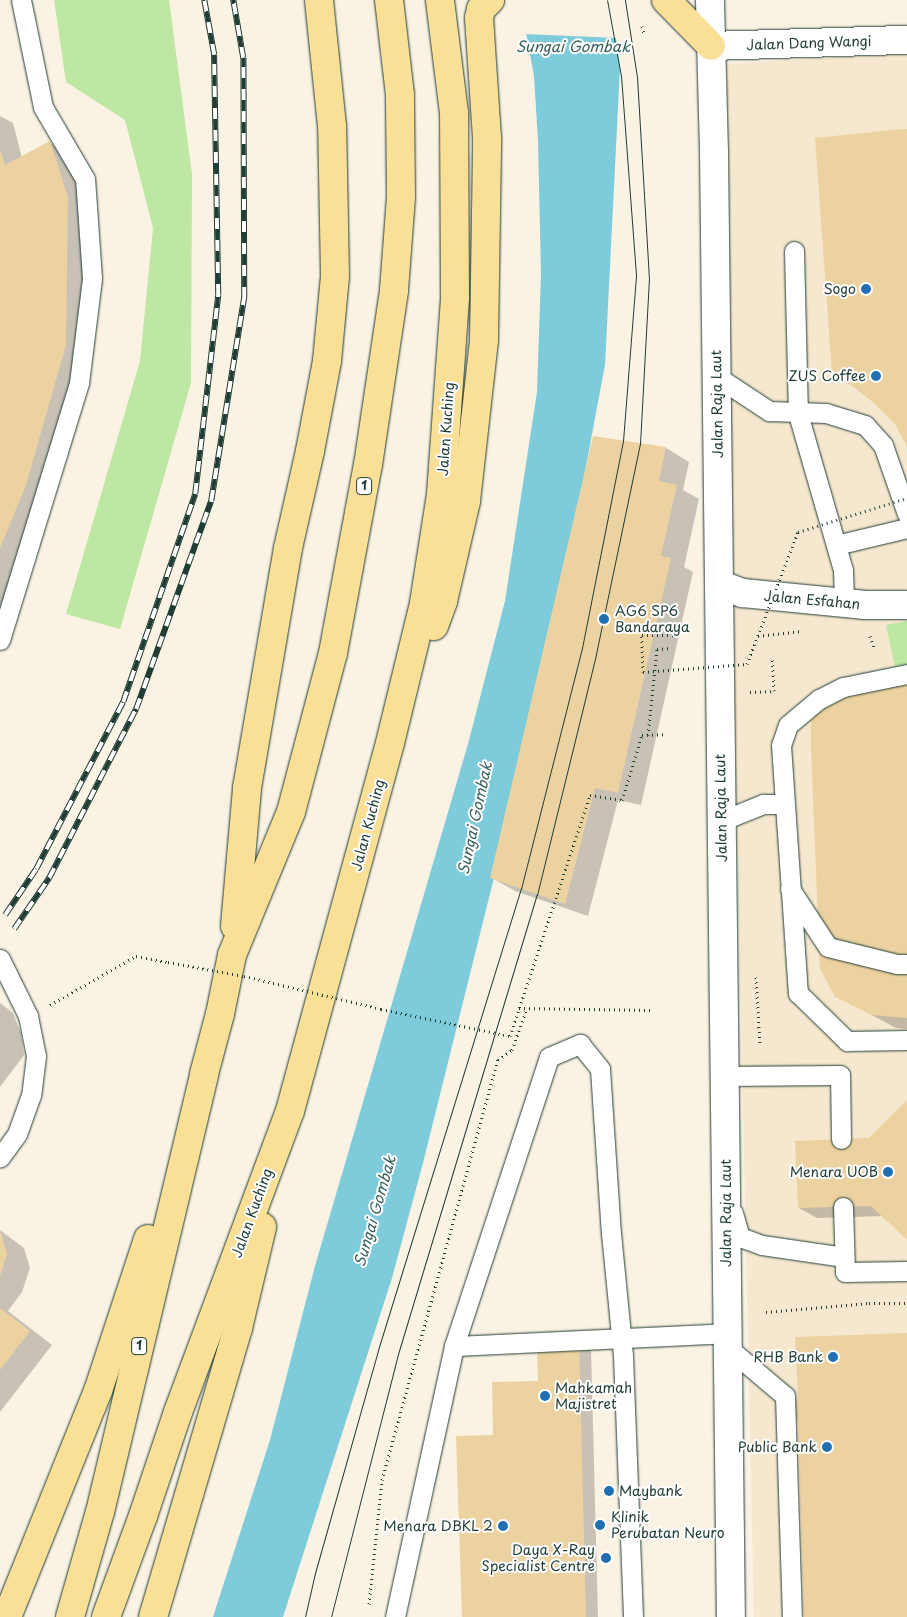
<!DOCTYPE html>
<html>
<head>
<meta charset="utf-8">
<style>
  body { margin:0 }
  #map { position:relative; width:907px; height:1617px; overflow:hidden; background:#faf2e3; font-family:"Playpen Sans",sans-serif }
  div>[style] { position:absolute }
  .built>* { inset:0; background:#f6e8cf }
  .green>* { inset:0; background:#bee7a3 }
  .water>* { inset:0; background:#7dcbdb }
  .pier>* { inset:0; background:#faf2e3 }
  .shadow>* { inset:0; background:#0003 }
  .building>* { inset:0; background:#edd2a1 }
  .path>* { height:3px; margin-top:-1.5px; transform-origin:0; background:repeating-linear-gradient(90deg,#1f3d34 0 1px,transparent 0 5px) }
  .roads { filter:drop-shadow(0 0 1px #1f3d34) drop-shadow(0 0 1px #1f3d34) }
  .service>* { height:19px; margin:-9.5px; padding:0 9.5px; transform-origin:9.5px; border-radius:9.5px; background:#fff }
  .minor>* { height:28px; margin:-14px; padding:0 14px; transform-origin:14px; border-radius:14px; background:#fff }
  .tertiary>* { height:28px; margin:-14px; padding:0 14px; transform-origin:14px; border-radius:14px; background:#fff }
  .secondary>* { height:28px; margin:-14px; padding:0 14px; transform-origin:14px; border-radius:14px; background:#fff }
  .trunk>* { height:28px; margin:-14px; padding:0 14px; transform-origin:14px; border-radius:14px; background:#fadf96 }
  .tram>* { height:1px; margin:-0.5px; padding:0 0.5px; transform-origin:0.5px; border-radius:0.5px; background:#1f3d34 }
  .rail>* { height:5.5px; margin-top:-2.75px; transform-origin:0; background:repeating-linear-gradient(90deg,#fff 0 11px,#1f3d34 0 22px); box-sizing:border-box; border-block:1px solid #1f3d34 }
  .path-bridge>* { height:3px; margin-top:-1.5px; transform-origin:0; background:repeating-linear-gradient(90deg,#1f3d34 0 1px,transparent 0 5px) }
  .dots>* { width:14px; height:14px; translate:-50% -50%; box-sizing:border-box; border:2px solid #fff; border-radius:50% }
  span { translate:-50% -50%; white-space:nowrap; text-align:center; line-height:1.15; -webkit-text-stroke:4px #fff; paint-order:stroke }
  .shield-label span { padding:1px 4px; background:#fff; border:1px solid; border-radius:4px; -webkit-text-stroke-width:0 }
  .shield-label { font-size:12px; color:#1f3d34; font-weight:700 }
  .street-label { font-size:14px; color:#1f3d34 }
  .poi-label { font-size:14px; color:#1f3d34 }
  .right { translate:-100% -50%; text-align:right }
  .left { translate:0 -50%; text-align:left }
  .water-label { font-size:15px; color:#36605e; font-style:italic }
</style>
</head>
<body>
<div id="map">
  <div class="built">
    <div style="clip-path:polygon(907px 53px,907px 1617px,754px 1617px,732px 606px,727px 64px)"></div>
  </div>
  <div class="green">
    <div style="clip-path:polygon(54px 0,169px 0,192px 174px,191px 383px,120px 629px,66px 614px,140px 361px,153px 228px,125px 120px,66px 82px)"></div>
    <div style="clip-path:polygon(907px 621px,907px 665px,895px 667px,886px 625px)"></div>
  </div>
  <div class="water">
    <div style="clip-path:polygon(520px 0,611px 0,620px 68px,605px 365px,562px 594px,530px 733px,423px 1163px,392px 1278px,283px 1617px,213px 1617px,270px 1440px,315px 1266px,468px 744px,505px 601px,537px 392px,541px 274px,538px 141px,534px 76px)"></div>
  </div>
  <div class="pier">
    <div style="clip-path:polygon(518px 0,613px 0,618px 38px,524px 34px)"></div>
  </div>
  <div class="shadow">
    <div style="clip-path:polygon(0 116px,13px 123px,22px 158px,50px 143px,72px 156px,90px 211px,88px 359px,0 616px)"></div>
    <div style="clip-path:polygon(594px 438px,666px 448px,689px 462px,683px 490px,699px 499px,684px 567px,693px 572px,641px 805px,618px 800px,588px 916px,515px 891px,492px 878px)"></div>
    <div style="clip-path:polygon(907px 684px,907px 1029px,896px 1028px,836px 996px)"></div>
    <div style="clip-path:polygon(0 1003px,13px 1013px,21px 1034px,24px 1055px,0 1087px)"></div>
    <div style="clip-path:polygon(907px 1102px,907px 1239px,883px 1216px,817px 1218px,799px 1208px)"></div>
    <div style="clip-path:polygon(0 1230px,24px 1248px,30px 1268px,22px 1292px,8px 1311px,52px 1345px,0 1412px)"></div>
    <div style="clip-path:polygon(538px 1343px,591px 1349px,598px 1617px,463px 1617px,494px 1436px,539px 1382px)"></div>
  </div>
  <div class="building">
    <div style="clip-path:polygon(901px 129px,907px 129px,907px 447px,895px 424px,874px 403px,848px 383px,832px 374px,815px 138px)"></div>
    <div style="clip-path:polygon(50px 141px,68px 197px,66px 345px,26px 485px,0 548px,0 149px,5px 165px)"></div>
    <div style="clip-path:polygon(593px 436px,666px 447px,659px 481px,677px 485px,661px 556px,671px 558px,618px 793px,595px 788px,565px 904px,490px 878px)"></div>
    <div style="clip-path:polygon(907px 683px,907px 1018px,872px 1015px,835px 997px,820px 969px,811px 751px,811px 719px,826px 706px,845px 694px)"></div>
    <div style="clip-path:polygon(907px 1100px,907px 1240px,871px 1206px,798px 1208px,795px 1141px,869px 1138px)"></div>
    <div style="clip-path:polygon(0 1230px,7px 1254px,0 1276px)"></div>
    <div style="clip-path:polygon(0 1308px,30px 1331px,0 1370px)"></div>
    <div style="clip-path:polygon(907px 1333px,907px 1617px,804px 1617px,798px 1421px,794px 1417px,794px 1402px,798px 1399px,795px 1337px)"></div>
    <div style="clip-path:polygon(579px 1340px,586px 1617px,462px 1617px,456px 1436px,493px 1435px,492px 1382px,538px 1381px,537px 1341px)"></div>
  </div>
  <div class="path">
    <div style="left:642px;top:26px;width:8px;rotate:76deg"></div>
    <div style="left:758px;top:636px;width:44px;rotate:-6.5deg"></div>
    <div style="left:870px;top:636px;width:13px;rotate:72deg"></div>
    <div style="left:643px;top:672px;width:37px;rotate:-92deg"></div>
    <div style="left:642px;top:635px;width:31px"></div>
    <div style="left:750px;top:692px;width:24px;rotate:-2deg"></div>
    <div style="left:774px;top:691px;width:33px;rotate:-93deg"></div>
    <div style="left:648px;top:735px;width:86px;rotate:-84deg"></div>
    <div style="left:657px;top:649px;width:15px;rotate:-4deg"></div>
    <div style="left:756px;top:977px;width:67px;rotate:86.6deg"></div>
    <div style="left:50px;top:1005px;width:99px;rotate:-29.7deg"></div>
    <div style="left:136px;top:956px;width:33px;rotate:11deg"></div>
    <div style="left:519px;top:1008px;width:131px;rotate:0.9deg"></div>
    <div style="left:381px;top:1009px;width:132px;rotate:11.8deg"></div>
    <div style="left:510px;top:1036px;width:254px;rotate:-71.6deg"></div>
    <div style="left:590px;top:795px;width:32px;rotate:9deg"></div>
    <div style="left:622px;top:800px;width:68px;rotate:-72.9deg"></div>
    <div style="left:642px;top:735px;width:25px;rotate:-2deg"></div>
    <div style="left:766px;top:1312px;width:103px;rotate:-5deg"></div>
    <div style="left:869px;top:1303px;width:38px"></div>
    <div style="left:369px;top:1604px;width:125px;rotate:-84deg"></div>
    <div style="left:382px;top:1480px;width:436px;rotate:-74.6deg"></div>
    <div style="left:498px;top:1060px;width:17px;rotate:-36deg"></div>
    <div style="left:512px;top:1050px;width:45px;rotate:-70.3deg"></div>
  </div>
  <div class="roads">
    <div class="service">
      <div style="left:794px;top:251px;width:163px;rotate:88.6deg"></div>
      <div style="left:798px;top:414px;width:162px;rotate:73.9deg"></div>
      <div style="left:843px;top:570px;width:33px;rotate:88deg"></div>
      <div style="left:716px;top:376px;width:64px;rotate:33.4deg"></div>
      <div style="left:769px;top:411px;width:57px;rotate:2deg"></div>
      <div style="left:826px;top:413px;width:41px;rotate:17.1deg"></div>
      <div style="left:865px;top:425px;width:27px;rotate:48deg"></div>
      <div style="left:883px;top:445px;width:73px;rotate:70.8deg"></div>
      <div style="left:836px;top:545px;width:73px;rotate:-13.5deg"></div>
      <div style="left:0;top:640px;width:269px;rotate:-72.9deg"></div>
      <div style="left:79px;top:383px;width:106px;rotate:-82.9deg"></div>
      <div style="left:92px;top:278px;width:99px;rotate:-94deg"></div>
      <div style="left:85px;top:179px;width:83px;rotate:-120.3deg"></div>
      <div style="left:43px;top:107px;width:109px;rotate:-101.6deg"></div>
      <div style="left:907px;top:674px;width:65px;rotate:168.5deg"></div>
      <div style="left:843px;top:687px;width:27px;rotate:153deg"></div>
      <div style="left:819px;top:699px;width:40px;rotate:140deg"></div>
      <div style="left:788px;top:725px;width:21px;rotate:109deg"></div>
      <div style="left:781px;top:745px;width:249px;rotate:86.1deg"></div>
      <div style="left:798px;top:993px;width:69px;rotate:44.4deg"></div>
      <div style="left:847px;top:1041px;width:60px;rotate:-1deg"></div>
      <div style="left:721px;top:823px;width:12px;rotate:-31deg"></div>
      <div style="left:731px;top:817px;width:35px;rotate:-22deg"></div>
      <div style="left:763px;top:804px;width:21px"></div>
      <div style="left:790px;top:889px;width:69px;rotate:56.8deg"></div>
      <div style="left:828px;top:947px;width:71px;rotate:13.8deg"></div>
      <div style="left:897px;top:964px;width:10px"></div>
      <div style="left:0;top:959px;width:64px;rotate:63.8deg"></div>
      <div style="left:28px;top:1016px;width:41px;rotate:78.7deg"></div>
      <div style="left:36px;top:1056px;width:39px;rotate:97deg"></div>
      <div style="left:31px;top:1095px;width:41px;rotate:109.7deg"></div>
      <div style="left:17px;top:1134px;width:29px;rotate:126deg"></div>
      <div style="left:724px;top:1076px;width:116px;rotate:-0.5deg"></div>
      <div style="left:840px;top:1075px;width:64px;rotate:89.1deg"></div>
      <div style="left:843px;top:1207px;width:65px;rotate:88.2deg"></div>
      <div style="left:845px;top:1272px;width:62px;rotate:-0.9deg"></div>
      <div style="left:733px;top:1213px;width:25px;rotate:74deg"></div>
      <div style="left:740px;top:1237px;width:23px;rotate:20deg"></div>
      <div style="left:762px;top:1245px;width:83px;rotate:8.3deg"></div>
      <div style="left:454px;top:1346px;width:273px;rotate:-2.7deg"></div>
      <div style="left:727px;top:1347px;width:76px;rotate:40.2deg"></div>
      <div style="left:785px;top:1396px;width:221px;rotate:88.2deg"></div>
      <div style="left:395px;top:1617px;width:277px;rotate:-77.7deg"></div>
      <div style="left:454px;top:1346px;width:304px;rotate:-71.8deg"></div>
      <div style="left:549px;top:1057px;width:34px;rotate:-23deg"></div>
      <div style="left:580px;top:1044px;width:32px;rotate:51deg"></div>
      <div style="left:600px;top:1069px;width:164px;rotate:86.2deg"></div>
      <div style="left:611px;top:1233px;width:124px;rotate:84.4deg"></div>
      <div style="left:623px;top:1356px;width:261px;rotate:87.8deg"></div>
    </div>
    <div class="minor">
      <div style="left:719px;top:584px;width:26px;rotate:21deg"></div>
      <div style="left:743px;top:593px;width:123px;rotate:5.6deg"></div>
      <div style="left:865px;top:605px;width:42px"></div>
    </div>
    <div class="tertiary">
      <div style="left:711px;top:46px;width:196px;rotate:-1.8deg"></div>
    </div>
    <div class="secondary">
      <div style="left:710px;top:0;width:151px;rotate:88.5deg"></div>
      <div style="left:714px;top:151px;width:1466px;rotate:89.34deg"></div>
    </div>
    <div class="trunk">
      <div style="left:666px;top:0;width:64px;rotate:45.6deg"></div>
      <div style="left:434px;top:626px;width:27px;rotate:-70deg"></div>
      <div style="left:443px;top:601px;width:103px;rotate:-77deg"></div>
      <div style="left:466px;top:501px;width:162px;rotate:-83.6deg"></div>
      <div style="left:484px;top:340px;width:202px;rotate:-89.1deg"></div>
      <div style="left:487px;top:138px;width:120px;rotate:-93.8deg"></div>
      <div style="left:479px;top:18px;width:9px;rotate:-77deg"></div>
      <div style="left:481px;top:9px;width:13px;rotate:-45deg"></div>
      <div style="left:235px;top:926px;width:139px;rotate:-85deg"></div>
      <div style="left:247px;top:788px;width:243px;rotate:-80.3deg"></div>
      <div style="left:288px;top:548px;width:99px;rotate:-77.2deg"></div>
      <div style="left:310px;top:451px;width:92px;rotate:-79.3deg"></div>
      <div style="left:327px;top:361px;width:85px;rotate:-84.6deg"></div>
      <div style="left:335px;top:276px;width:150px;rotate:-91.1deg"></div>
      <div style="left:332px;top:126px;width:127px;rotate:-95.9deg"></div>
      <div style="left:7px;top:1617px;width:244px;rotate:-68.1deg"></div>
      <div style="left:98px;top:1391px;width:160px;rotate:-71.8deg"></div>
      <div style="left:70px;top:1617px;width:109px;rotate:-74.1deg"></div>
      <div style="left:100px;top:1512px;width:450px;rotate:-76.6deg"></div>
      <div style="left:204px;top:1074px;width:62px;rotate:-75.1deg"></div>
      <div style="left:220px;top:1014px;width:60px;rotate:-78.5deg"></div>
      <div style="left:232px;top:955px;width:155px;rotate:-67.6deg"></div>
      <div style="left:291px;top:812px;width:164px;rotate:-75.2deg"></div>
      <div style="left:333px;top:653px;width:191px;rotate:-79.5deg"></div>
      <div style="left:368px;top:465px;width:177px;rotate:-81.5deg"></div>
      <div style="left:394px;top:290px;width:93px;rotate:-85.7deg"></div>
      <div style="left:401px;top:197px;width:102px;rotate:-90.6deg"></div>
      <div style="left:400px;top:95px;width:96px;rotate:-96.6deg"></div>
      <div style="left:106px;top:1617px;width:108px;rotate:-69.9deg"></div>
      <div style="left:143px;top:1516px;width:110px;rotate:-71.4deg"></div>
      <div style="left:178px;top:1412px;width:321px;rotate:-69.6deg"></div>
      <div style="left:290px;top:1111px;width:381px;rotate:-74.8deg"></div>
      <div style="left:390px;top:743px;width:144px;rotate:-76.3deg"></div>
      <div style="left:424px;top:603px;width:110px;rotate:-81.1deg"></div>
      <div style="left:441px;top:494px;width:197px;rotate:-85.9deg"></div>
      <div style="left:455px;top:297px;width:184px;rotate:-90.3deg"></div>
      <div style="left:454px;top:113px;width:114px;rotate:-97.1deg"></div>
      <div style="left:153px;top:1617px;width:301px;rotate:-73.6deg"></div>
      <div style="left:238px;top:1328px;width:104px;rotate:-76.6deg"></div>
    </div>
  </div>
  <div class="tram">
    <div style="left:305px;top:1617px;width:45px;rotate:-77.2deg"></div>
    <div style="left:315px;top:1573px;width:232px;rotate:-74.2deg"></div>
    <div style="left:378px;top:1350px;width:483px;rotate:-72.8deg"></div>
    <div style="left:521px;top:889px;width:249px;rotate:-75.8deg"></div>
    <div style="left:582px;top:648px;width:211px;rotate:-78.8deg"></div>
    <div style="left:623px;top:441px;width:167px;rotate:-85.5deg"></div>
    <div style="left:636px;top:275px;width:200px;rotate:-94.3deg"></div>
    <div style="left:621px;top:76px;width:77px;rotate:-100.4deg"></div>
    <div style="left:331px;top:1617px;width:271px;rotate:-75.7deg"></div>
    <div style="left:398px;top:1354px;width:480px;rotate:-73.2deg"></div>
    <div style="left:537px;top:895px;width:248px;rotate:-76.2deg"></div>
    <div style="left:596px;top:654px;width:215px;rotate:-78.2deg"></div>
    <div style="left:640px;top:444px;width:165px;rotate:-86.9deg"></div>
    <div style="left:649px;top:279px;width:202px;rotate:-93.4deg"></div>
    <div style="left:637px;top:77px;width:78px;rotate:-98.9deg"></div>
  </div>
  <div class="rail">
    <div style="left:5px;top:915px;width:55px;rotate:-56deg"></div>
    <div style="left:36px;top:869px;width:188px;rotate:-62.5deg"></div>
    <div style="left:123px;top:702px;width:220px;rotate:-70.9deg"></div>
    <div style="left:195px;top:494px;width:200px;rotate:-83.4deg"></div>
    <div style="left:218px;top:295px;width:240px;rotate:-91deg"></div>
    <div style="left:214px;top:55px;width:56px;rotate:-100.3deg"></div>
    <div style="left:14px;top:929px;width:62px;rotate:-55.5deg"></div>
    <div style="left:49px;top:878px;width:190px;rotate:-62.8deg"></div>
    <div style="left:136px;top:709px;width:221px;rotate:-70.2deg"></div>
    <div style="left:211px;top:501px;width:206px;rotate:-80.8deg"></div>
    <div style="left:244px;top:298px;width:240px;rotate:-90.2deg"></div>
    <div style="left:243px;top:58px;width:59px;rotate:-99.8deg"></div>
  </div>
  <div class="path-bridge">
    <div style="left:643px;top:672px;width:104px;rotate:-4.4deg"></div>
    <div style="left:747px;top:664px;width:142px;rotate:-68.9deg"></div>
    <div style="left:798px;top:532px;width:114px;rotate:-17.3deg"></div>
    <div style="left:168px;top:962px;width:77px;rotate:10.4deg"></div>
    <div style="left:244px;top:976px;width:141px;rotate:13.5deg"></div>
  </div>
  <div class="dots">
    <div style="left:866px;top:289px;background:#1f6fb2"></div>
    <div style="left:876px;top:376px;background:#1f6fb2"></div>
    <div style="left:604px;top:619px;background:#1f6fb2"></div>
    <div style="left:888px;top:1172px;background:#1f6fb2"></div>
    <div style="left:833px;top:1357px;background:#1f6fb2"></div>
    <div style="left:545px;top:1396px;background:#1f6fb2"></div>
    <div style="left:827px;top:1447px;background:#1f6fb2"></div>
    <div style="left:609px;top:1491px;background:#1f6fb2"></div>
    <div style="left:600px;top:1525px;background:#1f6fb2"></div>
    <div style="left:503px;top:1526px;background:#1f6fb2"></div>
    <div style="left:606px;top:1558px;background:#1f6fb2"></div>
  </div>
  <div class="shield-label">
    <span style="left:364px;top:486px">1</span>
    <span style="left:139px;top:1346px">1</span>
  </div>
  <div class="street-label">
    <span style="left:809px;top:43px;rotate:-2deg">Jalan Dang Wangi</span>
    <span style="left:717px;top:404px;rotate:-91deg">Jalan Raja Laut</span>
    <span style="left:446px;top:429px;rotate:-86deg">Jalan Kuching</span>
    <span style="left:812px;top:600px;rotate:5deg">Jalan Esfahan</span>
    <span style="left:721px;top:808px;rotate:-91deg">Jalan Raja Laut</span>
    <span style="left:368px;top:825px;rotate:-75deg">Jalan Kuching</span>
    <span style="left:252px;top:1213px;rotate:-70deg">Jalan Kuching</span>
    <span style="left:726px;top:1213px;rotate:-90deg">Jalan Raja Laut</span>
  </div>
  <div class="poi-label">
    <span class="right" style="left:856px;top:289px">Sogo</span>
    <span class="right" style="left:866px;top:376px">ZUS Coffee</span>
    <span class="left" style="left:615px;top:619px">AG6 SP6<br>Bandaraya</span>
    <span class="right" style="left:878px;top:1172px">Menara UOB</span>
    <span class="right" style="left:823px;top:1357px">RHB Bank</span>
    <span class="left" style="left:555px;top:1396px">Mahkamah<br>Majistret</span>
    <span class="right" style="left:817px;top:1447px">Public Bank</span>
    <span class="left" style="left:619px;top:1491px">Maybank</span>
    <span class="left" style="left:611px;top:1525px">Klinik<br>Perubatan Neuro</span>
    <span class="right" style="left:493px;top:1526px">Menara DBKL 2</span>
    <span class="right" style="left:595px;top:1558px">Daya X-Ray<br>Specialist Centre</span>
  </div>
  <div class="water-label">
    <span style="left:573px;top:46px">Sungai Gombak</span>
    <span style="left:474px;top:818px;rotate:-78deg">Sungai Gombak</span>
    <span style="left:374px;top:1211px;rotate:-74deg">Sungai Gombak</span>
  </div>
</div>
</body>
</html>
